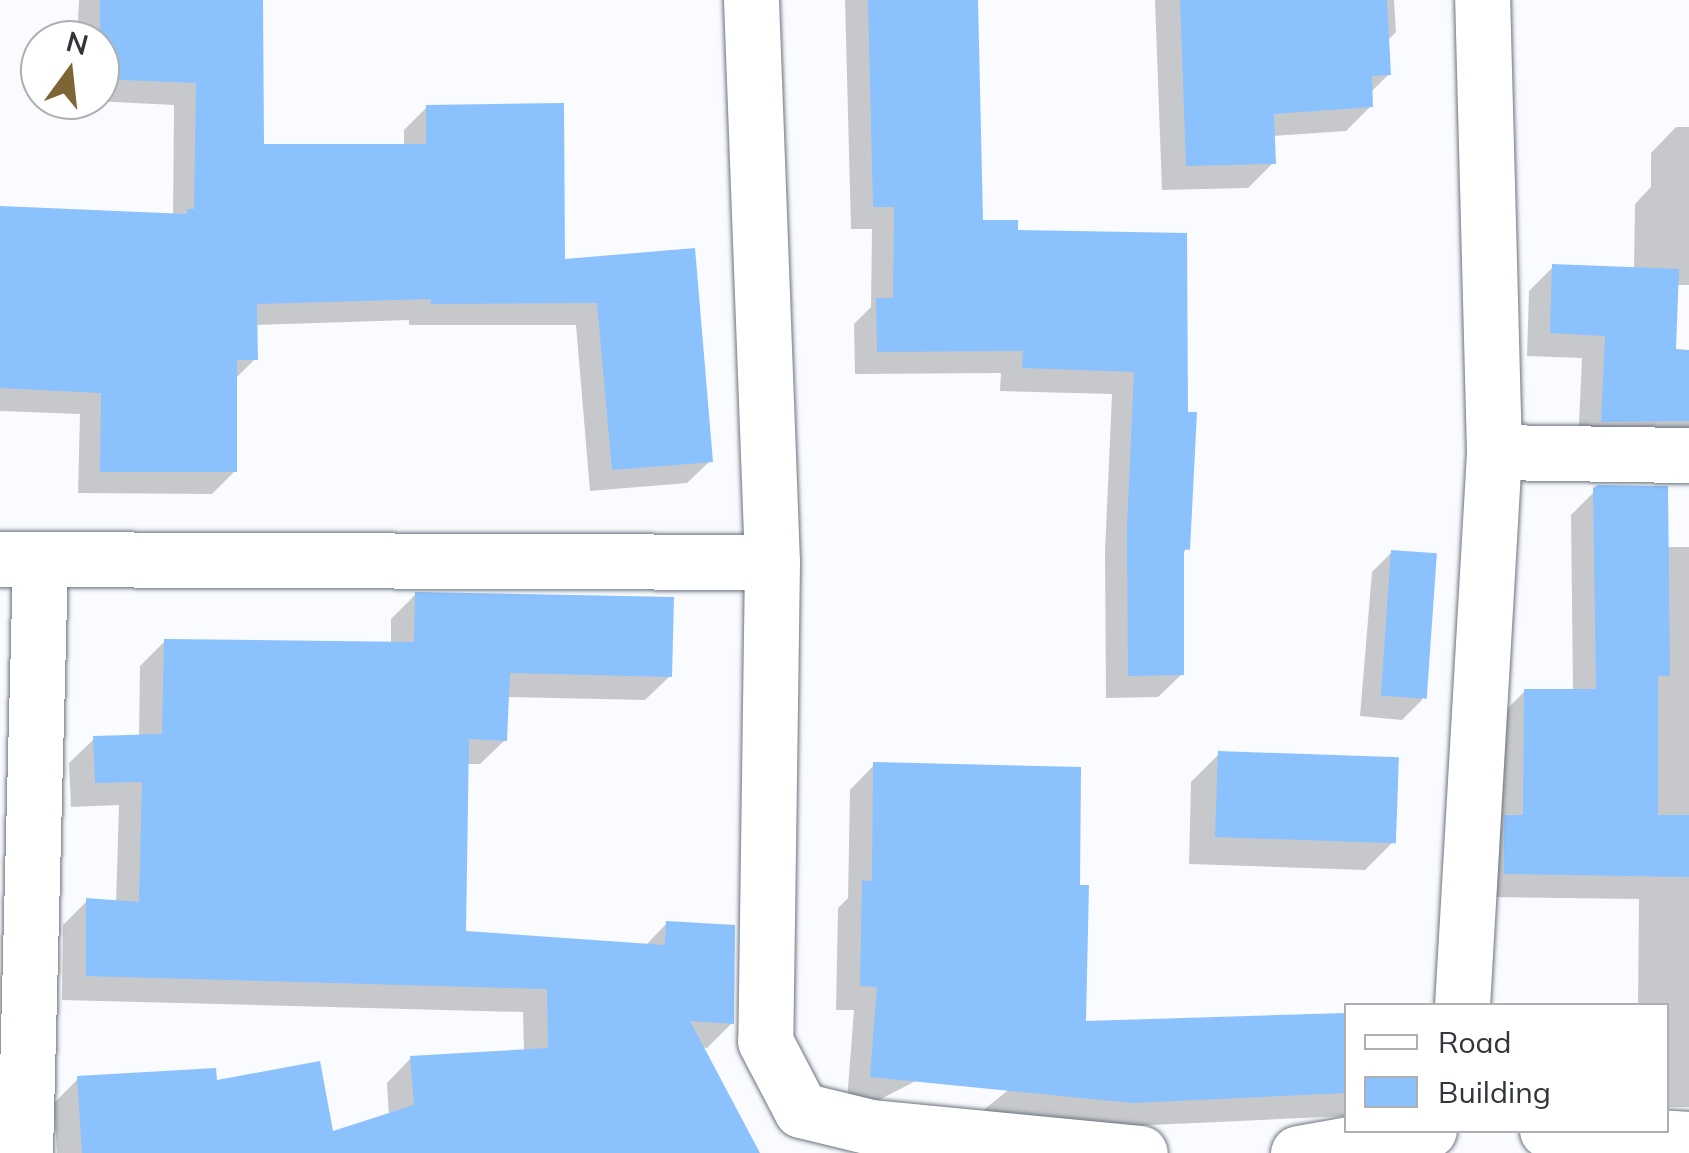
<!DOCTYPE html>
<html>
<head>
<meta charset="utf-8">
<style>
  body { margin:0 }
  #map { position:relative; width:1689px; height:1153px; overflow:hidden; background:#f9fbfe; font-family:Mulish,sans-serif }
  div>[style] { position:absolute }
  .shadow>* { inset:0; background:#0003 }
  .building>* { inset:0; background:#8bc1fd; transform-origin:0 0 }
  .roads { filter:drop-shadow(0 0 2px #6b747f) drop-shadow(0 0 2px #6b747f) }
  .minor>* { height:55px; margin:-27.5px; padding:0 27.5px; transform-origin:27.5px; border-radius:27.5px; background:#fff }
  span { translate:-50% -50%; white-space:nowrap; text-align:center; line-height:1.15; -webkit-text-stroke:8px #fff; paint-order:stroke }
  .legend { position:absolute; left:1344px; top:1003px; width:325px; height:130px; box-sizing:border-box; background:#fff; border:2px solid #adafb1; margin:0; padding:12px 18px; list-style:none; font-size:30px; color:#32363b }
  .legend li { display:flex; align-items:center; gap:20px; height:50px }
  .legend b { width:50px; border:2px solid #adafb1 }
  .north { position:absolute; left:20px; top:20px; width:100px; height:100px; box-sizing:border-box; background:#fff; border:2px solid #adafb1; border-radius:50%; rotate:15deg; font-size:28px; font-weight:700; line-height:40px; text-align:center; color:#32363b }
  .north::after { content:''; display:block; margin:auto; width:35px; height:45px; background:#7d6536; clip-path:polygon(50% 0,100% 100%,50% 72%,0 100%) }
</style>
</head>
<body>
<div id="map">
  <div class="shadow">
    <div style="clip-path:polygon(79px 0,261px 0,262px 147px,404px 147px,404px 130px,427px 107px,563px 261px,693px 251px,710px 461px,687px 483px,590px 491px,576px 325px,409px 325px,409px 320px,255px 325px,255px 359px,235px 379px,235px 471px,212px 494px,78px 493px,80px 414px,0 411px,0 209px,173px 216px,174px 105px,74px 100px,100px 100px,100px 40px,77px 40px)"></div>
    <div style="clip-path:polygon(845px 0,975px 0,981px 222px,1016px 232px,1184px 236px,1187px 549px,1181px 555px,1182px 674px,1158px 697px,1106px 698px,1105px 552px,1112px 394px,1000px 391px,1001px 373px,855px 374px,854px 324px,871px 307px,872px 229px,851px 229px)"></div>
    <div style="clip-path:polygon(1155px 0,1394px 0,1396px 32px,1387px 41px,1389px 74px,1370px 93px,1371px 106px,1346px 131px,1272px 136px,1273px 163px,1248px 188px,1162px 190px)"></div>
    <div style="clip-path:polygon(1676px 127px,1689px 127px,1689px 285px,1676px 285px,1673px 351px,1689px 352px,1689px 446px,1578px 445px,1582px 358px,1527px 356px,1529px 291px,1553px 267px,1634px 270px,1635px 204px,1651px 187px,1651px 153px)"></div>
    <div style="clip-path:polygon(1595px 491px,1666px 547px,1689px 547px,1689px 1107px,1666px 1107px,1666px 1006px,1638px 1006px,1639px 899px,1481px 897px,1482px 841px,1501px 822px,1501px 715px,1525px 691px,1573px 692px,1571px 515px)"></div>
    <div style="clip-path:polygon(1392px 552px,1422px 700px,1402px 720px,1360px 716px,1372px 572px)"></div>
    <div style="clip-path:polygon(416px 594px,670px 676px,645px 700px,507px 697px,505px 740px,480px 764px,466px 764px,464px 934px,645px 946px,667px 923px,732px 1023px,707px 1048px,701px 1047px,755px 1153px,57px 1153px,54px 1103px,79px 1078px,215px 1083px,331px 1134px,389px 1116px,387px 1083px,411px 1058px,524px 1052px,523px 1012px,62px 1000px,63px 925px,87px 901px,116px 903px,119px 805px,71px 807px,69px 763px,94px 739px,139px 737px,140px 666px,165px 641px,391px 644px,391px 619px)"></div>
    <div style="clip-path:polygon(1219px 754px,1394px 841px,1365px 870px,1189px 864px,1191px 782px)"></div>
    <div style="clip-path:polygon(874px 765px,1077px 887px,1084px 1023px,1346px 1016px,1346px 1116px,1107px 1127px,976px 1116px,1037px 1067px,1015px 1030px,873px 1103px,847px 1101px,854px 1010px,836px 1010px,838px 908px,848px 898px,850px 790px)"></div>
  </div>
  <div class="building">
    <div style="clip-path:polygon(100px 0,263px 0,264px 144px,426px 144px,426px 105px,564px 103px,565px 259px,695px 248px,713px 462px,612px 470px,597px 303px,431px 304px,431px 299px,257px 304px,258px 360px,237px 360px,237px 472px,100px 472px,101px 393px,0 388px,0 206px,187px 214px,187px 209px,194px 209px,196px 83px,100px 79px)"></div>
    <div style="clip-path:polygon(868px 0,978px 0,983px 220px,1018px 220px,1018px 230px,1187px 233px,1188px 412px,1197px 412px,1190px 550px,1184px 549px,1184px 675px,1128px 676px,1127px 527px,1134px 372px,1022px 368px,1023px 351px,877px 352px,876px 298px,893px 298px,894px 207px,873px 207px)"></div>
    <div style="clip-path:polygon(1180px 0,1387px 0,1391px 75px,1372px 76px,1373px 107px,1274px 114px,1276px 164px,1186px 166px)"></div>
    <div style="clip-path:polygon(1552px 264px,1679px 269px,1676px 349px,1689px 350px,1689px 421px,1601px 422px,1605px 336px,1550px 333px)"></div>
    <div style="clip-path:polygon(1598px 485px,1668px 486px,1670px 676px,1658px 676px,1658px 815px,1689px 815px,1689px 877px,1504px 874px,1504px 815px,1523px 815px,1524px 689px,1596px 689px,1593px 488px)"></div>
    <div style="left:1391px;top:550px;width:46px;height:146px;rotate:4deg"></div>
    <div style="clip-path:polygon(415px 592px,674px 597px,672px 677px,510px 673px,507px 741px,469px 739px,466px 931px,665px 945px,666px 921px,735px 925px,734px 1024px,690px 1021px,760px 1153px,82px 1153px,77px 1076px,216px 1068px,217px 1080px,320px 1061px,333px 1131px,414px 1105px,410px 1056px,548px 1048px,547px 989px,86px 976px,86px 898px,139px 902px,142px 782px,95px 783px,93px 736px,162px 734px,164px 639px,414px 642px)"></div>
    <div style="left:1218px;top:751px;width:181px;height:86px;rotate:2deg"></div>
    <div style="clip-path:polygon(873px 762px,1081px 767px,1080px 885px,1089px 885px,1086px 1021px,1346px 1013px,1346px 1093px,1133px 1103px,870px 1077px,877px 987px,860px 986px,862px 880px,872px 881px)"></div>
  </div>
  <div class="roads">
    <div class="minor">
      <div style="left:751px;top:0;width:562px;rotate:87.86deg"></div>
      <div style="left:772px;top:562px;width:479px;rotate:90.8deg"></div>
      <div style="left:765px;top:1041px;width:78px;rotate:62.4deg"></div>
      <div style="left:801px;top:1110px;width:72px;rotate:13.7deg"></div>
      <div style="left:871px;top:1127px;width:270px;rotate:5.5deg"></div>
      <div style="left:1494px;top:452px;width:195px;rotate:0.9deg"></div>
      <div style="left:0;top:559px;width:772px;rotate:0.22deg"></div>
      <div style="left:1462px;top:1006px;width:555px;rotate:-86.69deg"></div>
      <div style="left:1494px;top:452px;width:452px;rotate:-91.5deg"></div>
      <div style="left:1547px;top:1130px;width:142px;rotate:3.6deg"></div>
      <div style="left:25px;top:1153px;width:594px;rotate:-88.55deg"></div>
      <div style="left:1298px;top:1153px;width:133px;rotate:-10deg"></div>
    </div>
  </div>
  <ul class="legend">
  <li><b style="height:12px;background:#fff"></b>Road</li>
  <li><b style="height:28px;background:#8bc1fd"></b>Building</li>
  </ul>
  <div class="north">N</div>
</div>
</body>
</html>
